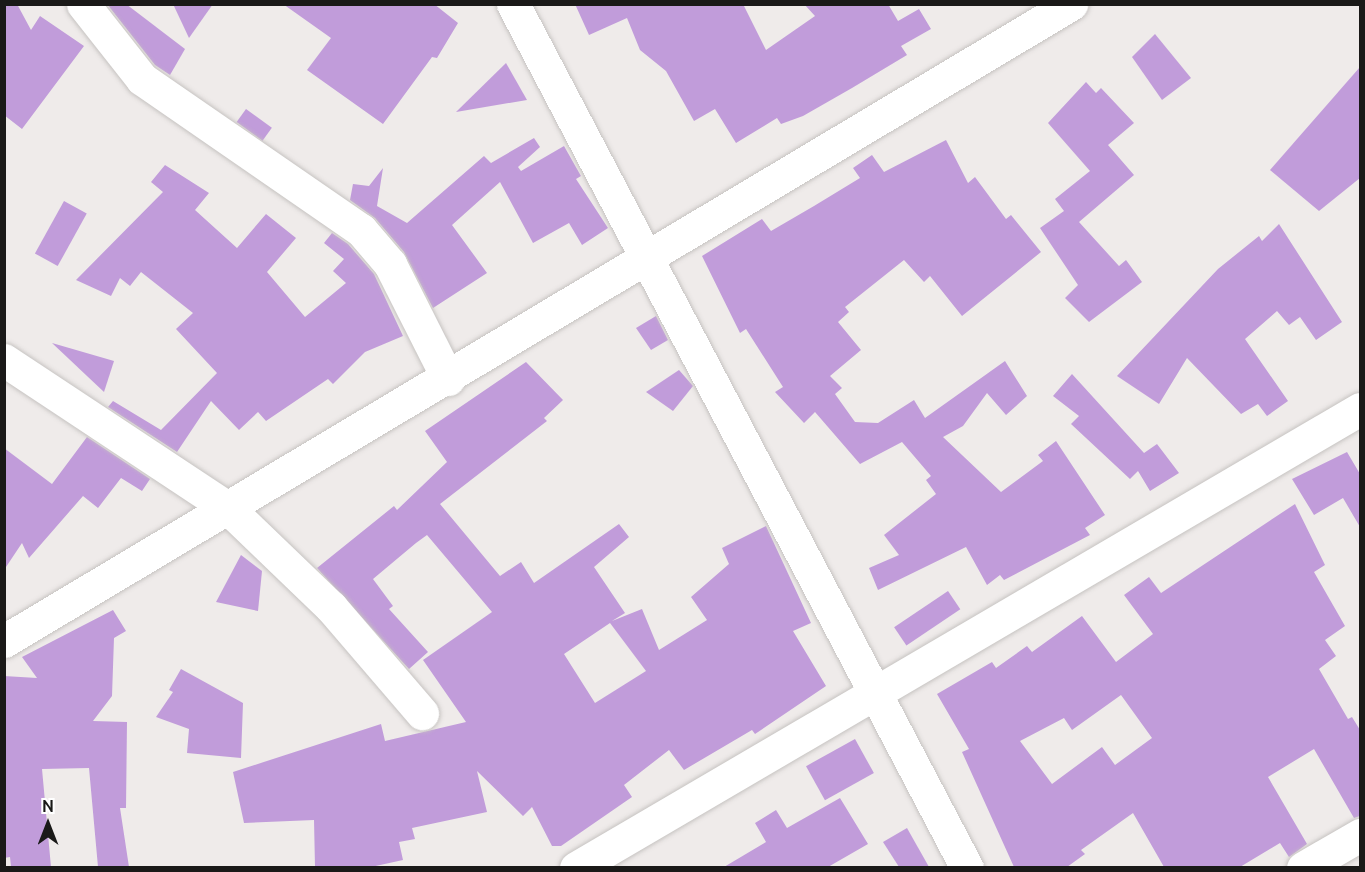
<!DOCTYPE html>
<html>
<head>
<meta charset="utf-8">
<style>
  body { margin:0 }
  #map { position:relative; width:1365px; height:872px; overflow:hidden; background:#efebea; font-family:Ubuntu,sans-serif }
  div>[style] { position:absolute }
  .building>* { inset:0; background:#c19cda; transform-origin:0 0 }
  .roads { filter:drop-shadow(0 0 2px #c6c3c1) drop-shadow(0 0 2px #c6c3c1) }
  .street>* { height:33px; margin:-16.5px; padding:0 16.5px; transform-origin:16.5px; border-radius:16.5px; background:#fff }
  span { translate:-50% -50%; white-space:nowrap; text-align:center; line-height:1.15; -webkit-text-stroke:5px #fff; paint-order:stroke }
  .frame { position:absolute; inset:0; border:6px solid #1a1918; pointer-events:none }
  .north { position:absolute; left:18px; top:794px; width:60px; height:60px; -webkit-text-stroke:4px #fff; paint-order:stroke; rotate:0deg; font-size:16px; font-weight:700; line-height:24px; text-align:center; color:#1a1918 }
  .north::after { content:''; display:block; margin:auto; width:21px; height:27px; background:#1a1918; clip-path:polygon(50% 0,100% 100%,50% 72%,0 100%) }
</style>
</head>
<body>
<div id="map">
  <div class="building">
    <div style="clip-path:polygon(4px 4px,17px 4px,31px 30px,40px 16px,84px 46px,22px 129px,4px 115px)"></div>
    <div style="clip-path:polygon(107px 4px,126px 4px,185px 49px,170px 75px,155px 65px)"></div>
    <div style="clip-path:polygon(173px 4px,213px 4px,189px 38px)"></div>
    <div style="clip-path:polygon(283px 4px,434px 4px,458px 23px,437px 58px,432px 57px,383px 124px,307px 70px,331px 38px)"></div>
    <div style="clip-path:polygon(575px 4px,743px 4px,766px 50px,815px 16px,804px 4px,888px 4px,898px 21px,919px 9px,931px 29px,901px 46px,907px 55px,852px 88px,803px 116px,781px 124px,777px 118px,736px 143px,715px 109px,694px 121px,666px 71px,640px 50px,627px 18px,589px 35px)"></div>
    <div style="clip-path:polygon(1155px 34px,1191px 78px,1162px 100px,1132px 57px)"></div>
    <div style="clip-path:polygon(506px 63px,527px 100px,456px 112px)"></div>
    <div style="clip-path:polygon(1360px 67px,1360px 178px,1319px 211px,1270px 170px)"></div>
    <div style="clip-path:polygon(1086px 82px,1096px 93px,1101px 88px,1134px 123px,1108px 145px,1134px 175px,1079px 222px,1119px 266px,1126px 260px,1142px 282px,1089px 322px,1065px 298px,1078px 285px,1040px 228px,1064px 211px,1055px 199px,1090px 171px,1048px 123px)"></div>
    <div style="left:246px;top:109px;width:32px;height:16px;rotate:36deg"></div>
    <div style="clip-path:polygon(534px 138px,540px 147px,518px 167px,521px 171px,564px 146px,581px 176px,576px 179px,608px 228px,582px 245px,569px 223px,533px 243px,500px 182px,452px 225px,487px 273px,433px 308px,404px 252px,375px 218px,350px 200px,353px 184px,369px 186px,383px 168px,377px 206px,407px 223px,484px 156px,491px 163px)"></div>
    <div style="clip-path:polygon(946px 140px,968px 183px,975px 177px,1006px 219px,1011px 215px,1041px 252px,962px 316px,930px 276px,924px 282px,904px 260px,845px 307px,849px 312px,838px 322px,861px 350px,830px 376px,842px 388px,835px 394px,855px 422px,878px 423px,914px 400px,925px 418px,1005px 361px,1027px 396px,1006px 415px,987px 393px,963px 426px,943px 437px,1001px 492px,1043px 461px,1038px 455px,1056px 441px,1105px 515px,1085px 528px,1090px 535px,1004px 580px,1000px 575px,987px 585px,966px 547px,878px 590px,869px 568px,899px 555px,884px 535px,936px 494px,926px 480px,931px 476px,902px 442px,860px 464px,815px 412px,804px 423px,775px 392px,783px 387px,746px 329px,740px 333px,702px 256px,762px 219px,771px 231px,814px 206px,860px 178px,853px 168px,872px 155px,884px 172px)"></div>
    <div style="clip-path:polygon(165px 165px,209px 193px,195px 210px,237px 248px,266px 214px,296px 238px,267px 272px,305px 317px,346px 283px,333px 271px,344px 259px,324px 243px,332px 233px,348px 244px,374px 274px,403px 336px,365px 352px,333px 384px,328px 379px,266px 421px,258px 412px,239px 430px,211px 401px,177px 452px,108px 407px,113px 401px,161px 430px,217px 373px,176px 329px,193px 313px,141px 272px,130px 286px,120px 278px,111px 296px,76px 280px,163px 192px,151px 182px)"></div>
    <div style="left:64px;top:201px;width:26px;height:60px;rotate:29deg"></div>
    <div style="clip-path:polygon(1279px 224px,1342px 322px,1316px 340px,1300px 317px,1289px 325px,1277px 311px,1245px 339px,1288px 401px,1267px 416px,1258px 404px,1241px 414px,1187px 358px,1159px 404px,1117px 376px,1218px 269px,1259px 236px,1262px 241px)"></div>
    <div style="clip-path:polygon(656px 316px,668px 340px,651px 350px,636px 328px)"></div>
    <div style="clip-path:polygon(52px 343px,114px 361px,104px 392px)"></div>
    <div style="clip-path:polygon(evenodd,526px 362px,563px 400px,544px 418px,547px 421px,440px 504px,500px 576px,521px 562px,534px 583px,619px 524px,629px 537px,594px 567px,625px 613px,612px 621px,642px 609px,659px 650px,707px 620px,691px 597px,729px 564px,722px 548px,766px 526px,811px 623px,793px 631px,826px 686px,755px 734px,752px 730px,684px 770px,669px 750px,624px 785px,632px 797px,561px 846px,552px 846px,532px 807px,523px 816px,477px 771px,487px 812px,412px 828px,415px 839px,399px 842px,403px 860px,371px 867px,315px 867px,314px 820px,244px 823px,233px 772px,381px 724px,385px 741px,466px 722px,423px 660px,492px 612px,427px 535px,416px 543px,373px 579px,393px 606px,389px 609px,428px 652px,409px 669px,317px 568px,394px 506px,397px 510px,447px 462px,425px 431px,526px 362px,610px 623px,646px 671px,595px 703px,564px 654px,610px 623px)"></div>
    <div style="clip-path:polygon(679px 370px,693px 386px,673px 411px,646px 392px)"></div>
    <div style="clip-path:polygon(1072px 374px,1144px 453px,1157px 444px,1179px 473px,1150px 491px,1138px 471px,1130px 479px,1071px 424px,1079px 416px,1053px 396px)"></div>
    <div style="clip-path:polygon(87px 437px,150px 479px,142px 491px,121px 478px,98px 508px,83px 496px,29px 558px,22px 543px,4px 570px,4px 448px,52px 484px)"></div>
    <div style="clip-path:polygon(1347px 452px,1360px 474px,1360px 527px,1343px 498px,1314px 515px,1292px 479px)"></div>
    <div style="clip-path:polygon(evenodd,1295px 504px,1325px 565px,1314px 572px,1345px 626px,1325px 640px,1336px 656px,1319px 669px,1348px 719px,1352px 717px,1360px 730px,1360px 816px,1354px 818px,1314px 749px,1268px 777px,1307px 844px,1289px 857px,1280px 843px,1240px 867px,1164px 867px,1133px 813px,1081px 850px,1085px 854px,1067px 867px,1014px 867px,962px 752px,969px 749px,937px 694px,992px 662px,996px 668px,1027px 646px,1032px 652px,1082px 616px,1116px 662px,1153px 634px,1124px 595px,1149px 577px,1161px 593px,1295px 504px,1121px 695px,1152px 738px,1115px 765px,1102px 747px,1052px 784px,1020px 741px,1064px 718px,1072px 730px,1121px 695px)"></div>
    <div style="clip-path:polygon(241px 555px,262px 571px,258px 611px,216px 602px)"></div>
    <div style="left:948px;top:591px;width:22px;height:65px;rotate:56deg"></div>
    <div style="clip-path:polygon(113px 610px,126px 631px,114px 638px,112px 696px,93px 721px,127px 722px,126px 808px,120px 808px,129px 867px,98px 867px,89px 768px,42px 769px,51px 867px,11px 867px,10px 857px,4px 858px,4px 676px,37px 678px,22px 657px)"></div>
    <div style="clip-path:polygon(181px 669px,243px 703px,241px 758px,187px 753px,189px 729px,156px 717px,173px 692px,169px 690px)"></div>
    <div style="left:855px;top:739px;width:39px;height:56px;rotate:61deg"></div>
    <div style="clip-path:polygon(840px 798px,868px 844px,828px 867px,724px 867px,766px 842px,755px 823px,776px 810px,787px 828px)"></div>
    <div style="clip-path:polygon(907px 828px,929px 867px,899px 867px,883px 842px)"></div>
  </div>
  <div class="roads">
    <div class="street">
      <div style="left:83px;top:4px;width:95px;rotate:51.8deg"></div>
      <div style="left:142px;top:79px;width:266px;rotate:34.6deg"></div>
      <div style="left:361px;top:230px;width:45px;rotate:49.5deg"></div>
      <div style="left:390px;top:264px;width:129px;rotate:63.2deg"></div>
      <div style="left:513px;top:4px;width:976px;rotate:62.28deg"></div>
      <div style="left:4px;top:360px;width:268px;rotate:33.5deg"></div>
      <div style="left:228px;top:508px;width:143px;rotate:43.9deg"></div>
      <div style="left:331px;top:607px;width:140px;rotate:49.4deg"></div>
      <div style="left:4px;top:641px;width:1243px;rotate:-30.84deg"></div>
      <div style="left:576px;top:868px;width:908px;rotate:-30.35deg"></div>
      <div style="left:1303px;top:868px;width:66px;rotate:-30.1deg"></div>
    </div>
  </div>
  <div class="frame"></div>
  <div class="north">N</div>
</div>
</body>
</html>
